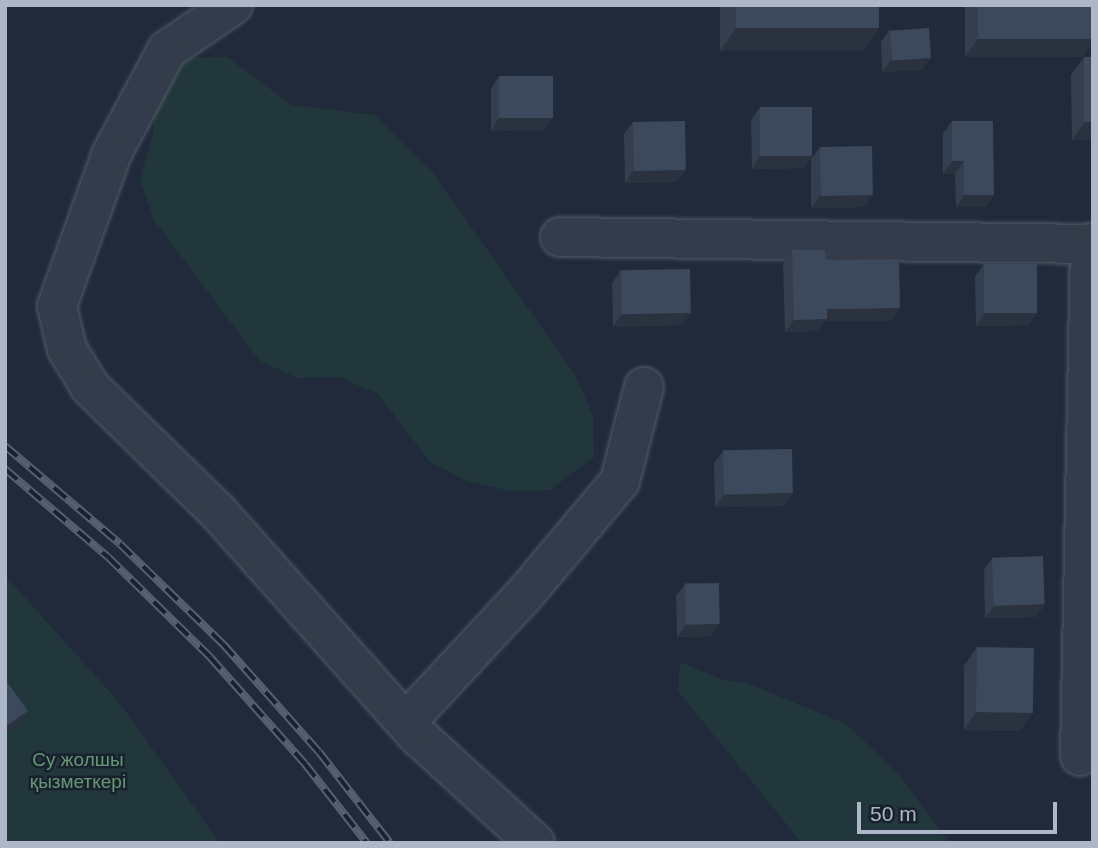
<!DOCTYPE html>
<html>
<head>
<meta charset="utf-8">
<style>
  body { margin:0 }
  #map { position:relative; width:1098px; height:848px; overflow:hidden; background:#202a3a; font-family:Arial,sans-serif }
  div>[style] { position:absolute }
  .green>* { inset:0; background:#22373b }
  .roads { filter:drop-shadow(0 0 2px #515a68) drop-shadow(0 0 2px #515a68) }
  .minor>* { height:38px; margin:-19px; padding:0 19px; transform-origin:19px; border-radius:19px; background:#343c4b }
  .rail>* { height:8px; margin-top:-4px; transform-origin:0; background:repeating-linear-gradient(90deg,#19212f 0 16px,#556072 0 32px); box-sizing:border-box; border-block:2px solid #556072 }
  .wall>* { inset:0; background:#343e4e }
  .shaded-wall>* { inset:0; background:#2a3240 }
  .building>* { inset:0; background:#3c485b; transform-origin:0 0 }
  span { translate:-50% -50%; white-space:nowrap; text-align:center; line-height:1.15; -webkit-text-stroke:5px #19212f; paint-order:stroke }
  .park-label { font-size:19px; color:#649972 }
  .frame { position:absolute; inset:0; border:7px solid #aeb7c7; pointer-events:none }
  .scale { position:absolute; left:857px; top:802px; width:200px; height:32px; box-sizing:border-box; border:4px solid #aeb7c7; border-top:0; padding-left:9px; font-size:21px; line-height:24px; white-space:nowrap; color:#aeb7c7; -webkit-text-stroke:5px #19212f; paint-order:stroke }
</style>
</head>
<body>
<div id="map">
  <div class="green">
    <div style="clip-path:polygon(227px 57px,292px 105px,374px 115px,431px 170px,576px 376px,593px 416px,594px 457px,550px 490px,510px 491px,467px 481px,430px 462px,378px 394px,339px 377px,297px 378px,259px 360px,154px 220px,140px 180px,153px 133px,156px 88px,185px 58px)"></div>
    <div style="clip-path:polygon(5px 575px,118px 701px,220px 843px,5px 843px)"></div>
    <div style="clip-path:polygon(680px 662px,721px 679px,747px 683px,846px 724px,899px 774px,949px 843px,802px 843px,678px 691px)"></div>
  </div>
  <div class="roads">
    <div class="minor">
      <div style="left:233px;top:5px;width:80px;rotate:145.7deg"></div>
      <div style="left:167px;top:50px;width:117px;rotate:118.1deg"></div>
      <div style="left:112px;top:153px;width:163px;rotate:109.8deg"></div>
      <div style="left:57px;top:306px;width:44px;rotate:76.9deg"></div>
      <div style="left:67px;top:349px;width:44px;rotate:58.8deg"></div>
      <div style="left:90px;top:387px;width:179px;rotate:44.3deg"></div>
      <div style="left:218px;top:512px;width:299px;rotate:48.3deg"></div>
      <div style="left:417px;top:735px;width:160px;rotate:42.5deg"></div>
      <div style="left:560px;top:237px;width:533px;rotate:0.75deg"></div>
      <div style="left:406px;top:722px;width:176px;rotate:-47.1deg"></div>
      <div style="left:526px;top:593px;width:146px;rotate:-50deg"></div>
      <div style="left:620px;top:481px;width:97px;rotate:-75.7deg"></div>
      <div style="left:1080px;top:756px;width:513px;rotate:-88.88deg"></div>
    </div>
  </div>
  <div class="rail">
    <div style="left:5px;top:446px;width:151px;rotate:40.4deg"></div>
    <div style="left:120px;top:544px;width:144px;rotate:44.2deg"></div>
    <div style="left:223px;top:644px;width:144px;rotate:48.4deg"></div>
    <div style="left:319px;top:752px;width:115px;rotate:52deg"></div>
    <div style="left:5px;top:469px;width:135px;rotate:40.5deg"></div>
    <div style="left:108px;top:557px;width:143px;rotate:44.4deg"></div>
    <div style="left:210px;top:657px;width:143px;rotate:48.4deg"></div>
    <div style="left:305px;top:764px;width:100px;rotate:51.9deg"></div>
  </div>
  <div class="wall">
    <div style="clip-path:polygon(720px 5px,879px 5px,879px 28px,863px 51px,720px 51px)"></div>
    <div style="clip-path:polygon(965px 5px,1093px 5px,1093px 41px,1082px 57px,965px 57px)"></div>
    <div style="clip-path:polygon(890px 29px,922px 70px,882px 72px,881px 42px)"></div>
    <div style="clip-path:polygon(1084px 57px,1093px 57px,1093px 140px,1072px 140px,1071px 75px)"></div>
    <div style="clip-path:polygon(499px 76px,544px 130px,491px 131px,491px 89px)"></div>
    <div style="clip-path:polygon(760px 107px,813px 156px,804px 168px,752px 169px,751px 120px)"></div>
    <div style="clip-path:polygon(952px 121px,994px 195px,985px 207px,956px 207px,955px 174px,943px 174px,943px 134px)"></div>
    <div style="clip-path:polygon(633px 122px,686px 170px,677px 182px,625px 183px,624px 134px)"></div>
    <div style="clip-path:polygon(820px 147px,873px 195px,864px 207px,811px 208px,811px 159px)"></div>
    <div style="clip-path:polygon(792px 250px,826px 260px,900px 308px,891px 321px,825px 321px,818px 331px,785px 332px,783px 263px)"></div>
    <div style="clip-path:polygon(984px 264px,1029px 325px,976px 326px,975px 277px)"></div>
    <div style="clip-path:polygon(621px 270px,682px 325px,613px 327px,612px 283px)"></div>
    <div style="clip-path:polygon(723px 451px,784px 506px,715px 507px,714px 463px)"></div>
    <div style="clip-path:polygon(992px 558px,1045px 604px,1036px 617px,985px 618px,984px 570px)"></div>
    <div style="clip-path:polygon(685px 584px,711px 636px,677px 637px,676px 596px)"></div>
    <div style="clip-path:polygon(977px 647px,1020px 731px,964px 730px,964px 666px)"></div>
  </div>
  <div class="shaded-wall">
    <div style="clip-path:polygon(736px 28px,879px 28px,863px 51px,720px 51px)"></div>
    <div style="clip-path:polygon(1093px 38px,1093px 41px,1082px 57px,965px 57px,978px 39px)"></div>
    <div style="clip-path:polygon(931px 58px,922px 70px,882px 72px,891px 60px)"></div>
    <div style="clip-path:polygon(553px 117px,544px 130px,491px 131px,499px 118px)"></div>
    <div style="clip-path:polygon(1085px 122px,1093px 122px,1093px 140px,1072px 140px)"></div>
    <div style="clip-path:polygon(760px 156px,813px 156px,804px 168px,752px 169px)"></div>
    <div style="clip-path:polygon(952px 161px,964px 161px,955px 174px,943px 174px)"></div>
    <div style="clip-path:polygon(634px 170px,686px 170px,677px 182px,625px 183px)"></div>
    <div style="clip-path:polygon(820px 195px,873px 195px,864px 207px,811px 208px)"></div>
    <div style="clip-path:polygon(964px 195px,994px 195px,985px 207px,956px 207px)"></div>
    <div style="clip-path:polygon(900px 308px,891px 321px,825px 321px,818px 331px,785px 332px,794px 320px,827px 309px)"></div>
    <div style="clip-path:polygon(691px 313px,682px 325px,613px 327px,622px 314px)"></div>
    <div style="clip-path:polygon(985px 313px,1037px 313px,1029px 325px,976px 326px)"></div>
    <div style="clip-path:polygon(793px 493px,784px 506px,715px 507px,724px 495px)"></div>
    <div style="clip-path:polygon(1045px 604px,1036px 617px,985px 618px,994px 606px)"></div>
    <div style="clip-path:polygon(720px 624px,711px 636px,677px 637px,686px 625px)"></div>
    <div style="clip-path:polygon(28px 711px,15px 729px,5px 736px,5px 727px)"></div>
    <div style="clip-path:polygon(976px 712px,1033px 713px,1020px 731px,964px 730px)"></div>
  </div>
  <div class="building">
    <div style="left:736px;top:5px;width:143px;height:23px"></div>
    <div style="left:978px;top:5px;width:115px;height:34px"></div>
    <div style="left:929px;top:28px;width:30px;height:39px;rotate:86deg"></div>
    <div style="left:1084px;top:57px;width:9px;height:65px"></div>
    <div style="left:499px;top:76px;width:54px;height:42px"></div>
    <div style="left:760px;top:107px;width:52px;height:49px"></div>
    <div style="left:685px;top:121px;width:49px;height:52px;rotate:89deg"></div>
    <div style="clip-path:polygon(952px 121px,993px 121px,994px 195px,964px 195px,964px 161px,952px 161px)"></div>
    <div style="left:872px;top:146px;width:49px;height:52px;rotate:89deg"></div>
    <div style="clip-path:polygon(792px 250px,825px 250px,826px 260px,899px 259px,900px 308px,827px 309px,827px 319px,794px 320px)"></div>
    <div style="left:984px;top:264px;width:53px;height:49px"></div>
    <div style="left:690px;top:269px;width:44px;height:69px;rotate:89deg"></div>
    <div style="left:792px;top:449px;width:44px;height:69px;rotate:89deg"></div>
    <div style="left:1043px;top:556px;width:48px;height:51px;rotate:88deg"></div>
    <div style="left:719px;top:583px;width:41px;height:34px;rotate:89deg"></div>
    <div style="left:977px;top:647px;width:57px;height:65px;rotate:1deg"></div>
    <div style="clip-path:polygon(5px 679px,28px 711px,5px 727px)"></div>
  </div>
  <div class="park-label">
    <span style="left:78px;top:771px">Су жолшы<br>қызметкері</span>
  </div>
  <div class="frame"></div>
  <div class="scale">50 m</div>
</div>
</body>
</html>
